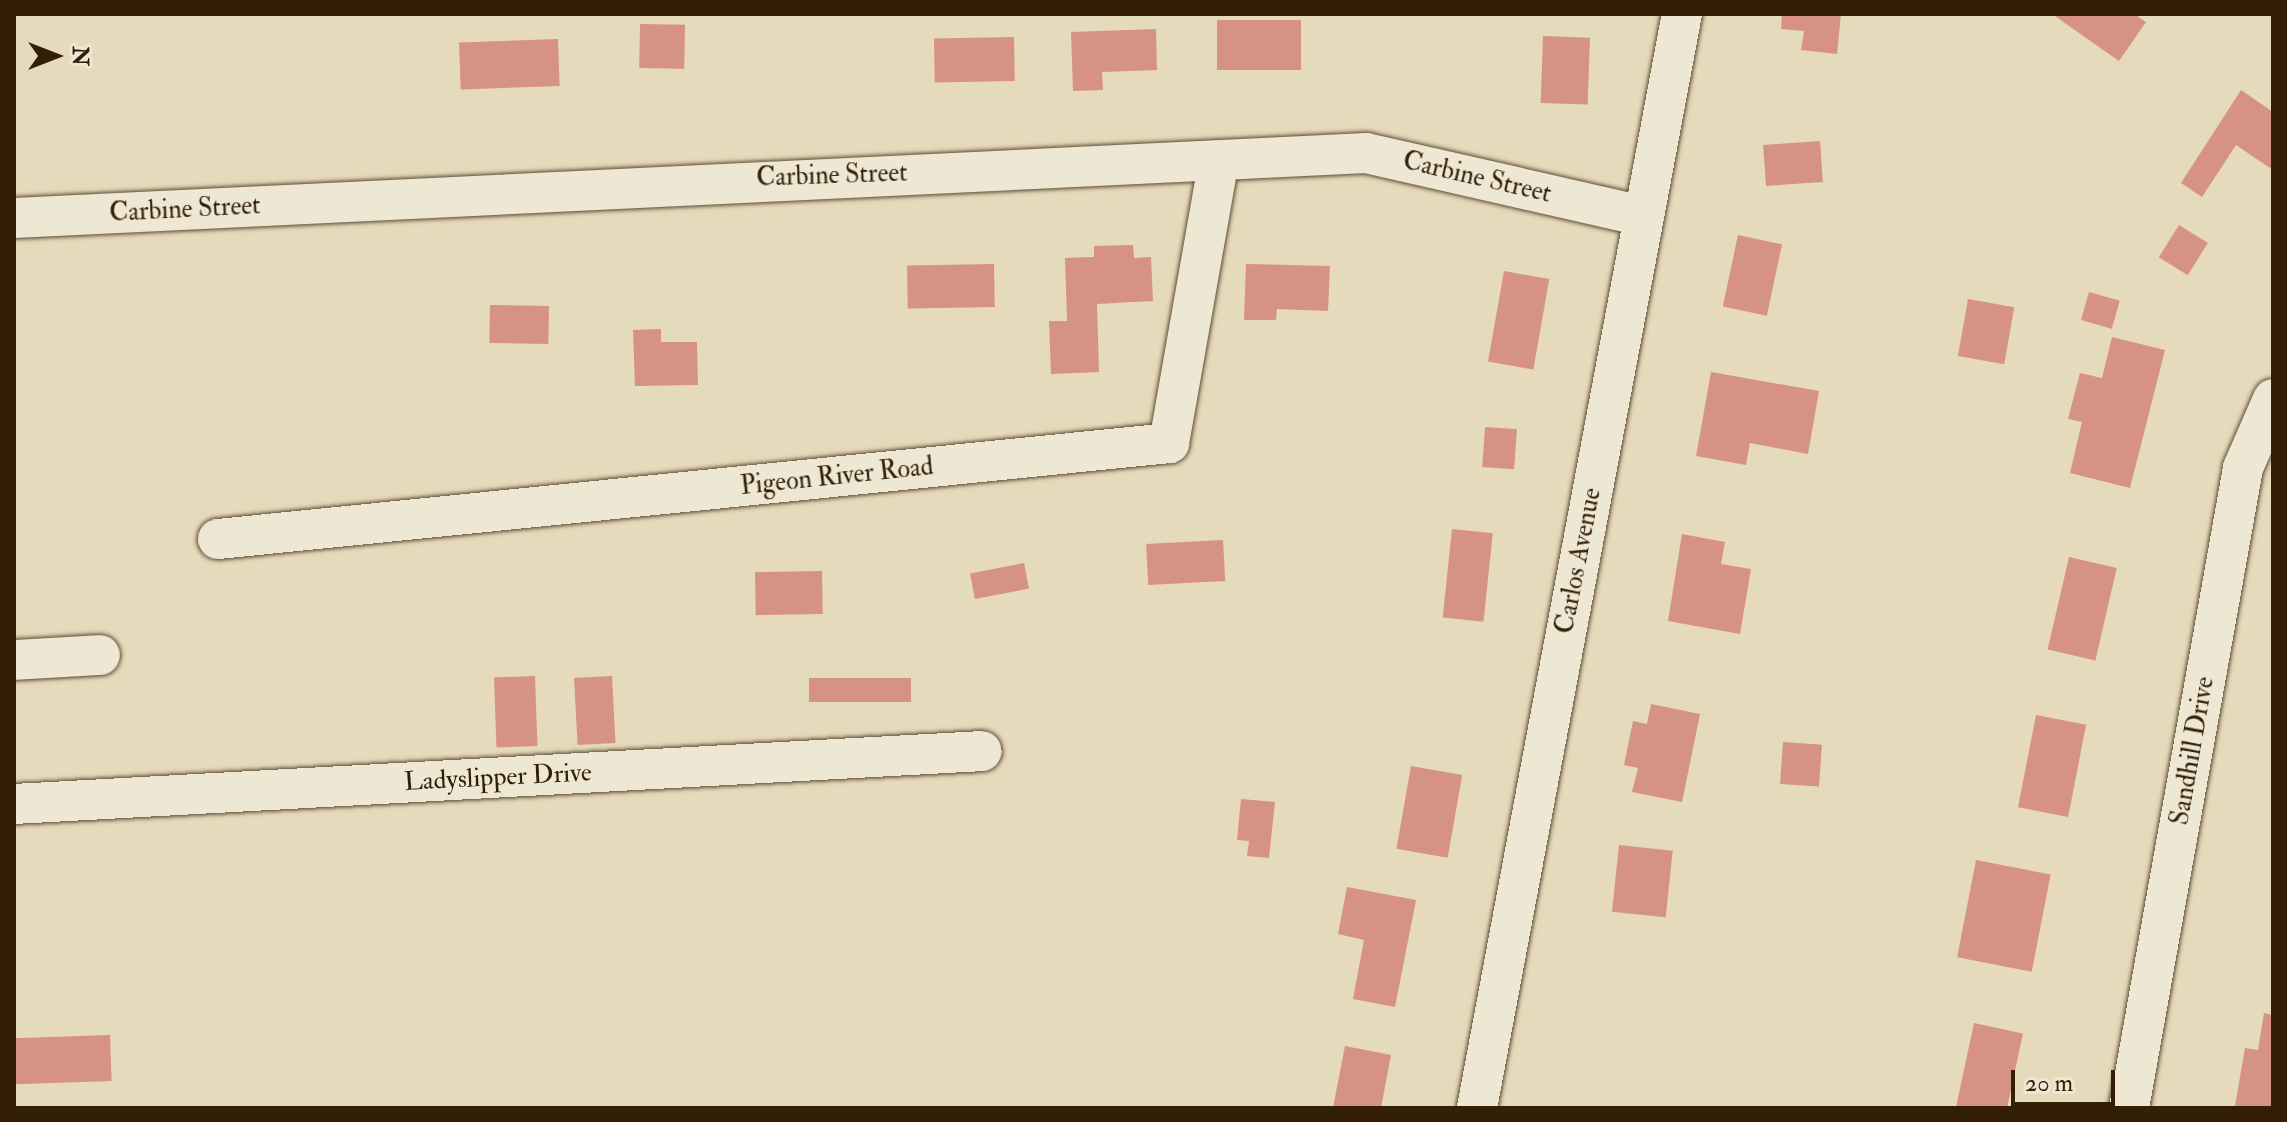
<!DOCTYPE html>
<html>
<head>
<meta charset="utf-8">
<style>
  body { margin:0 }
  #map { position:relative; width:2287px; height:1122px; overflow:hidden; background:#e5dabb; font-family:"IM FELL Double Pica",serif }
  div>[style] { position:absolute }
  .building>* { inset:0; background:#d69284; transform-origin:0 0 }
  .roads { filter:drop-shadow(0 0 2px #604d34) drop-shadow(0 0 2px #604d34) }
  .minor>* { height:40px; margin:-20px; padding:0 20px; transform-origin:20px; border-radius:20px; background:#eee7d3 }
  span { translate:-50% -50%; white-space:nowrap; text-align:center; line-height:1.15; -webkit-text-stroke:6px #eee7d3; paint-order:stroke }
  .street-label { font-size:26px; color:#331e07 }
  .frame { position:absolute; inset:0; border:16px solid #331e07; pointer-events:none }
  .north { position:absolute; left:16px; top:16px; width:80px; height:80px; -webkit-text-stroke:6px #eee7d3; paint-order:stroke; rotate:90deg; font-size:22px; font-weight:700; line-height:32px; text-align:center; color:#331e07 }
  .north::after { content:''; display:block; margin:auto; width:28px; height:36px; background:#331e07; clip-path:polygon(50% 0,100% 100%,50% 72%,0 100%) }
  .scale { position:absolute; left:2011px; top:1070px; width:104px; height:36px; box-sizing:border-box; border:4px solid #331e07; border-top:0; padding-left:10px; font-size:24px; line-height:28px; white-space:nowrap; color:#331e07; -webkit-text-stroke:6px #eee7d3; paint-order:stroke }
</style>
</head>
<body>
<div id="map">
  <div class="building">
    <div style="clip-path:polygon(1782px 14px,1841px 14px,1837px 54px,1801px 50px,1804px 31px,1781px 29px)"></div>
    <div style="clip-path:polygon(2052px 14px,2134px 14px,2146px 22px,2119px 61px)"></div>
    <div style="left:1301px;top:20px;width:50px;height:84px;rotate:90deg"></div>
    <div style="left:640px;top:24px;width:45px;height:44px;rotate:1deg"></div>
    <div style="clip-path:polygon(1156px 29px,1157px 70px,1102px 72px,1103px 90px,1073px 91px,1071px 32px)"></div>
    <div style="left:1543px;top:36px;width:47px;height:67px;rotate:2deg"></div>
    <div style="left:1014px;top:37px;width:44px;height:80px;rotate:89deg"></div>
    <div style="left:558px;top:39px;width:47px;height:99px;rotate:88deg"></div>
    <div style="clip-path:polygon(2241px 90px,2273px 112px,2273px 170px,2236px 145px,2202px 197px,2181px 183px)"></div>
    <div style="left:1820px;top:141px;width:41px;height:57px;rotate:86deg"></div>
    <div style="left:2179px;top:225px;width:34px;height:38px;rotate:32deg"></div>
    <div style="left:1738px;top:235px;width:45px;height:73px;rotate:12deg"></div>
    <div style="clip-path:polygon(1133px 245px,1134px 258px,1151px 257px,1153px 301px,1097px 304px,1099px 372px,1051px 374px,1049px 321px,1067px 321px,1065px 258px,1094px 257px,1094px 246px)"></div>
    <div style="left:994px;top:264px;width:43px;height:87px;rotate:89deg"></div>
    <div style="clip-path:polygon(1246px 264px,1330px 266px,1328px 311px,1277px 309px,1276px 320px,1244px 320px)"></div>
    <div style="left:1504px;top:271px;width:46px;height:92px;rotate:10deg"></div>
    <div style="left:2089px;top:292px;width:32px;height:29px;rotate:16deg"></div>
    <div style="left:1968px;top:299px;width:47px;height:58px;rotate:10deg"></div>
    <div style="left:490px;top:305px;width:59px;height:38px;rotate:1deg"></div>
    <div style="clip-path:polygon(661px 329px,661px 342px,697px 342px,698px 385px,635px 386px,633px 330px)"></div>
    <div style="clip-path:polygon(2112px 337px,2165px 350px,2130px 488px,2070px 473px,2082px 422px,2068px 419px,2080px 373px,2102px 378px)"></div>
    <div style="clip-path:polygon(1711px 372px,1819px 391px,1808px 454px,1750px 443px,1746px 465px,1696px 456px)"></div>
    <div style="left:1485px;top:427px;width:32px;height:40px;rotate:4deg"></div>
    <div style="left:1452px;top:529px;width:41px;height:89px;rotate:6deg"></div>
    <div style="clip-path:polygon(1682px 534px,1725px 542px,1721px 564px,1751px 569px,1740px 634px,1668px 621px)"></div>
    <div style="left:1223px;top:540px;width:41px;height:77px;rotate:87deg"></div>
    <div style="left:2069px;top:557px;width:49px;height:95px;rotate:13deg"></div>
    <div style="left:1024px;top:563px;width:26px;height:55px;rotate:79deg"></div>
    <div style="left:822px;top:571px;width:43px;height:67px;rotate:89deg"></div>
    <div style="left:535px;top:676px;width:70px;height:41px;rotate:88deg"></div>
    <div style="left:612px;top:676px;width:67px;height:38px;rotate:87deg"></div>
    <div style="left:911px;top:678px;width:24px;height:102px;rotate:90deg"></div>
    <div style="clip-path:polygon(1651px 704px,1700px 714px,1682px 802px,1632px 792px,1638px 768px,1624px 765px,1633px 721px,1647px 724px)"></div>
    <div style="left:2036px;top:715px;width:51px;height:94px;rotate:11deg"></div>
    <div style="left:1783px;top:742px;width:39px;height:42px;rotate:4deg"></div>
    <div style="left:1411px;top:766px;width:52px;height:84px;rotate:10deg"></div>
    <div style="clip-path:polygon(1241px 799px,1275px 802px,1269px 858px,1247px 856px,1249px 841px,1237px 840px)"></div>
    <div style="left:1619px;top:845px;width:54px;height:67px;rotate:6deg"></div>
    <div style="left:1976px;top:860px;width:76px;height:99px;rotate:11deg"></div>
    <div style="clip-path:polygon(1347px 887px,1416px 900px,1395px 1007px,1353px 999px,1364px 940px,1338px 934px)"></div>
    <div style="clip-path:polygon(2264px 1013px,2273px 1015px,2273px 1108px,2235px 1106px,2245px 1048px,2258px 1050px)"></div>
    <div style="left:1974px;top:1023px;width:50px;height:87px;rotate:12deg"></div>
    <div style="left:110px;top:1035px;width:46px;height:96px;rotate:88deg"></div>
    <div style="clip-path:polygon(1345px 1046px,1391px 1055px,1381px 1108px,1333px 1108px)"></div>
  </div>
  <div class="roads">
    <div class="minor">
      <div style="left:14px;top:218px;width:1354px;rotate:-2.75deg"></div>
      <div style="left:1366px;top:153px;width:285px;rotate:12.8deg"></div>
      <div style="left:218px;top:539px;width:956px;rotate:-5.76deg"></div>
      <div style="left:1169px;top:443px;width:287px;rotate:-80deg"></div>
      <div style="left:14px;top:660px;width:86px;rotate:-3.3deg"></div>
      <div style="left:14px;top:804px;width:969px;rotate:-3.13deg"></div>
      <div style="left:1477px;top:1108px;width:1113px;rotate:-79.39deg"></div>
      <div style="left:2129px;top:1108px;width:650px;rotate:-79.9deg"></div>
      <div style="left:2243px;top:468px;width:75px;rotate:-66.5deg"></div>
    </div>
  </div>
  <div class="street-label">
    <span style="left:832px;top:176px;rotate:-2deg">Carbine Street</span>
    <span style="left:1477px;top:178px;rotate:13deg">Carbine Street</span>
    <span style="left:185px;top:210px;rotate:-3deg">Carbine Street</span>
    <span style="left:837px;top:477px;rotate:-6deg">Pigeon River Road</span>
    <span style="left:1579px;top:561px;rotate:-79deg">Carlos Avenue</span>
    <span style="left:2193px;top:751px;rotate:-80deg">Sandhill Drive</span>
    <span style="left:498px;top:778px;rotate:-3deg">Ladyslipper Drive</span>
  </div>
  <div class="frame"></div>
  <div class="north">N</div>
  <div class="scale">20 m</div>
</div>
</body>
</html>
